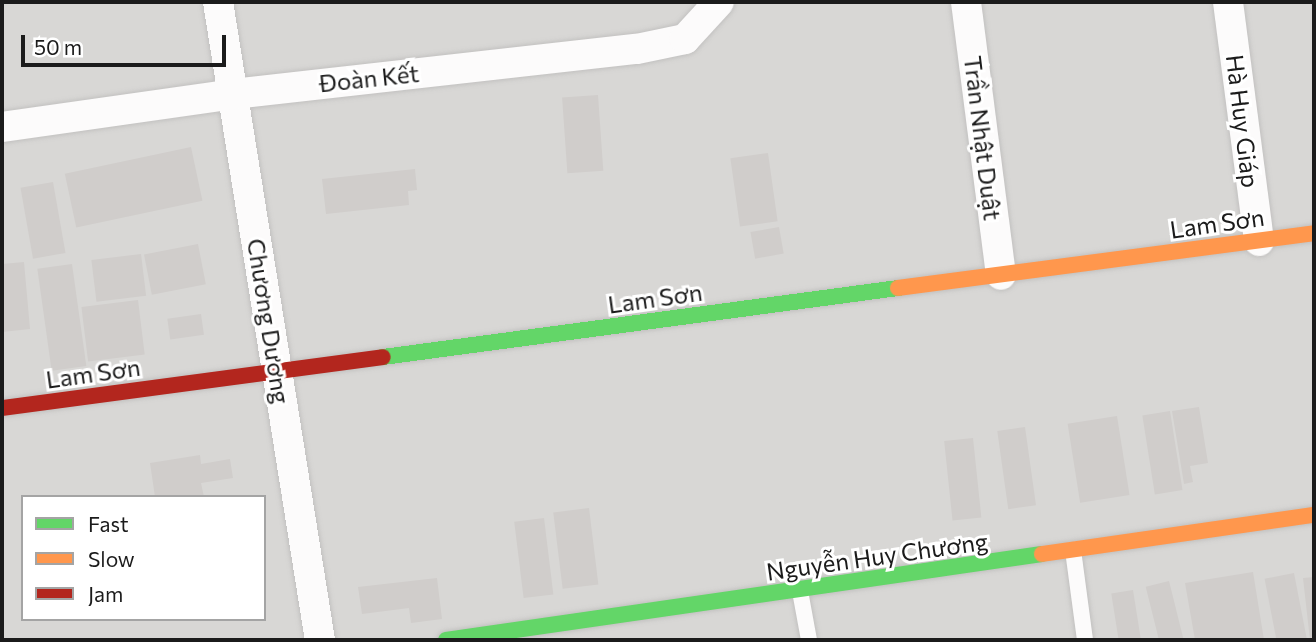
<!DOCTYPE html>
<html>
<head>
<meta charset="utf-8">
<style>
  body { margin:0 }
  #map { position:relative; width:1316px; height:642px; overflow:hidden; background:#e9e7e4; font-family:Commissioner,sans-serif }
  div>[style] { position:absolute }
  .residential>* { inset:0; background:#d8d7d5 }
  .building>* { inset:0; background:#d0cdcb; transform-origin:0 0 }
  .roads { filter:drop-shadow(0 0 2px #c2c1c0) drop-shadow(0 0 2px #c2c1c0) }
  .lane>* { height:16px; margin:-8px; padding:0 8px; transform-origin:8px; border-radius:8px; background:#fcfbfb }
  .street>* { height:30px; margin:-15px; padding:0 15px; transform-origin:15px; border-radius:15px; background:#fcfbfb }
  .fast>* { height:16px; margin:-8px; padding:0 8px; transform-origin:8px; border-radius:8px; background:#63d668 }
  .slow>* { height:16px; margin:-8px; padding:0 8px; transform-origin:8px; border-radius:8px; background:#ff974d }
  .jam>* { height:16px; margin:-8px; padding:0 8px; transform-origin:8px; border-radius:8px; background:#b3261e }
  span { translate:-50% -50%; white-space:nowrap; text-align:center; line-height:1.15; -webkit-text-stroke:6px #fff; paint-order:stroke }
  .street-label { font-size:24px; color:#1b1b1b }
  .frame { position:absolute; inset:0; border:4px solid #1b1b1b; pointer-events:none }
  .legend { position:absolute; left:21px; top:495px; width:245px; height:126px; box-sizing:border-box; background:#fff; border:2px solid #a4a4a4; margin:0; padding:9px 12px; list-style:none; font-size:21px; color:#1b1b1b }
  .legend li { display:flex; align-items:center; gap:14px; height:35px }
  .legend b { width:35px; border:2px solid #a4a4a4 }
  .scale { position:absolute; left:21px; top:35px; width:205px; height:32px; box-sizing:border-box; border:4px solid #1b1b1b; border-top:0; padding-left:9px; font-size:21px; line-height:24px; white-space:nowrap; color:#1b1b1b; -webkit-text-stroke:5px #fff; paint-order:stroke }
</style>
</head>
<body>
<div id="map">
  <div class="residential">
    <div style="clip-path:polygon(evenodd,2px 2px,1314px 2px,1314px 640px,2px 640px,2px 2px,23px 497px,264px 497px,264px 619px,23px 619px,23px 497px)"></div>
  </div>
  <div class="building">
    <div style="left:598px;top:95px;width:76px;height:36px;rotate:86deg"></div>
    <div style="left:191px;top:147px;width:55px;height:129px;rotate:78deg"></div>
    <div style="left:768px;top:153px;width:69px;height:38px;rotate:82deg"></div>
    <div style="clip-path:polygon(415px 169px,417px 190px,408px 191px,409px 205px,326px 214px,322px 179px)"></div>
    <div style="left:53px;top:182px;width:72px;height:33px;rotate:80deg"></div>
    <div style="left:779px;top:227px;width:27px;height:29px;rotate:80deg"></div>
    <div style="left:198px;top:244px;width:41px;height:55px;rotate:79deg"></div>
    <div style="left:141px;top:254px;width:42px;height:50px;rotate:83deg"></div>
    <div style="clip-path:polygon(24px 262px,30px 329px,2px 332px,2px 264px)"></div>
    <div style="left:72px;top:264px;width:103px;height:35px;rotate:82deg"></div>
    <div style="left:138px;top:300px;width:55px;height:57px;rotate:83deg"></div>
    <div style="left:201px;top:314px;width:21px;height:34px;rotate:82deg"></div>
    <div style="clip-path:polygon(1199px 407px,1208px 463px,1190px 466px,1193px 482px,1184px 484px,1172px 411px)"></div>
    <div style="left:1170px;top:411px;width:80px;height:28px;rotate:81deg"></div>
    <div style="left:1117px;top:416px;width:80px;height:50px;rotate:81deg"></div>
    <div style="left:1025px;top:427px;width:79px;height:28px;rotate:82deg"></div>
    <div style="left:973px;top:438px;width:80px;height:29px;rotate:84deg"></div>
    <div style="clip-path:polygon(200px 455px,201px 464px,230px 459px,233px 478px,201px 483px,204px 497px,155px 497px,150px 463px)"></div>
    <div style="left:589px;top:508px;width:77px;height:36px;rotate:83deg"></div>
    <div style="left:544px;top:518px;width:77px;height:30px;rotate:83deg"></div>
    <div style="clip-path:polygon(1253px 572px,1264px 640px,1195px 640px,1185px 583px)"></div>
    <div style="left:1294px;top:573px;width:68px;height:30px;rotate:79deg"></div>
    <div style="clip-path:polygon(1314px 577px,1314px 640px,1310px 640px,1303px 578px)"></div>
    <div style="clip-path:polygon(437px 578px,442px 619px,411px 623px,409px 608px,362px 614px,358px 587px)"></div>
    <div style="left:1169px;top:581px;width:61px;height:24px;rotate:76deg"></div>
    <div style="left:1133px;top:590px;width:51px;height:22px;rotate:81deg"></div>
  </div>
  <div class="roads">
    <div class="lane">
      <div style="left:1073px;top:550px;width:91px;rotate:82.4deg"></div>
      <div style="left:800px;top:591px;width:50px;rotate:79.6deg"></div>
    </div>
    <div class="street">
      <div style="left:218px;top:2px;width:646px;rotate:80.92deg"></div>
      <div style="left:966px;top:2px;width:275px;rotate:82.7deg"></div>
      <div style="left:1228px;top:2px;width:241px;rotate:82.6deg"></div>
      <div style="left:2px;top:127px;width:233px;rotate:-8.1deg"></div>
      <div style="left:233px;top:94px;width:406px;rotate:-6.4deg"></div>
      <div style="left:637px;top:49px;width:49px;rotate:-11.8deg"></div>
      <div style="left:685px;top:39px;width:50px;rotate:-47.4deg"></div>
    </div>
    <div class="fast">
      <div style="left:383px;top:357px;width:520px;rotate:-7.63deg"></div>
      <div style="left:446px;top:640px;width:602px;rotate:-8.21deg"></div>
    </div>
    <div class="slow">
      <div style="left:898px;top:288px;width:420px;rotate:-7.5deg"></div>
      <div style="left:1042px;top:554px;width:275px;rotate:-8.2deg"></div>
    </div>
    <div class="jam">
      <div style="left:2px;top:408px;width:384px;rotate:-7.6deg"></div>
    </div>
  </div>
  <div class="street-label">
    <span style="left:369px;top:78px;rotate:-6deg">Đoàn Kết</span>
    <span style="left:1243px;top:121px;rotate:83deg">Hà Huy Giáp</span>
    <span style="left:983px;top:138px;rotate:83deg">Trần Nhật Duật</span>
    <span style="left:1217px;top:223px;rotate:-8deg">Lam Sơn</span>
    <span style="left:655px;top:298px;rotate:-8deg">Lam Sơn</span>
    <span style="left:269px;top:321px;rotate:81deg">Chương Dương</span>
    <span style="left:93px;top:373px;rotate:-8deg">Lam Sơn</span>
    <span style="left:877px;top:556px;rotate:-8deg">Nguyễn Huy Chương</span>
  </div>
  <div class="frame"></div>
  <ul class="legend">
  <li><b style="height:9px;background:#63d668"></b>Fast</li>
  <li><b style="height:9px;background:#ff974d"></b>Slow</li>
  <li><b style="height:9px;background:#b3261e"></b>Jam</li>
  </ul>
  <div class="scale">50 m</div>
</div>
</body>
</html>
